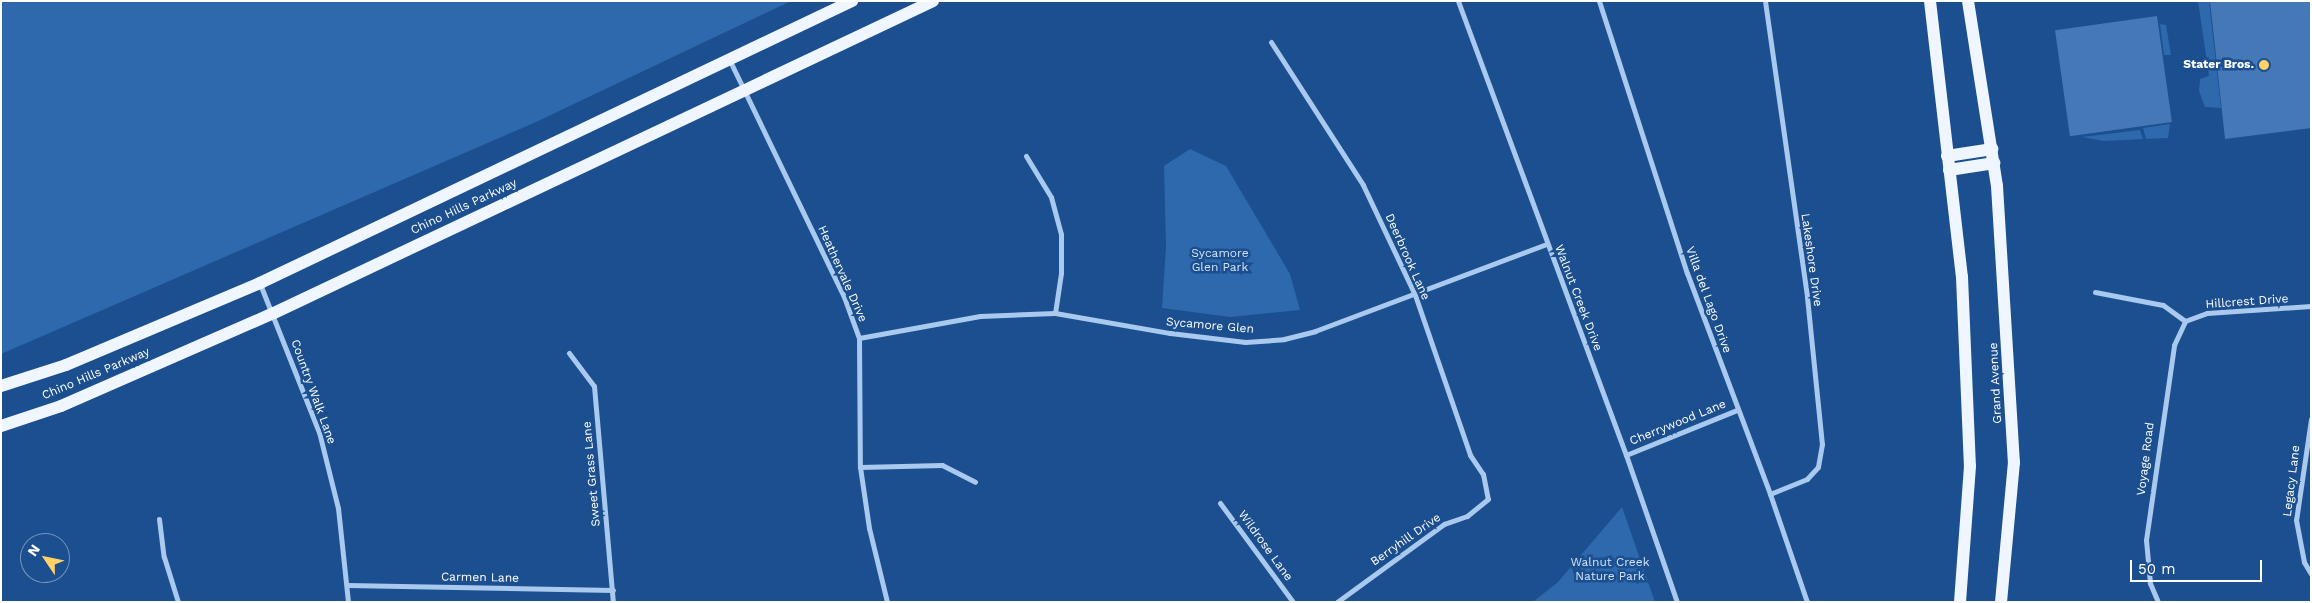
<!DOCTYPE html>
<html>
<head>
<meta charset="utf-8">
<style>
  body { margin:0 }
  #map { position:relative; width:2312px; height:603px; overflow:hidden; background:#1b4f8f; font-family:"Work Sans",sans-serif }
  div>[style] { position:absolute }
  .green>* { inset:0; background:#2e69ad }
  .building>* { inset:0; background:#4478b7; transform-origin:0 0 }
  .street>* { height:5px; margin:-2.5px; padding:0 2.5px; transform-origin:2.5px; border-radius:2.5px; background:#a9c9ee }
  .primary>* { height:12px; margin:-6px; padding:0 6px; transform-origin:6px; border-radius:6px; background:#f0f6ff }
  .dots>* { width:14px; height:14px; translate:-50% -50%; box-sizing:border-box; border:2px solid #1b4f8f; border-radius:50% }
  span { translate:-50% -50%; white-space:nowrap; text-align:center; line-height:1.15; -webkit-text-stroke:5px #1b4f8f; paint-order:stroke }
  .poi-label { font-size:12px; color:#fff; font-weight:700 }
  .right { translate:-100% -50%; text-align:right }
  .street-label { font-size:12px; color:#fff }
  .park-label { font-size:12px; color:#cfe3fa }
  .frame { position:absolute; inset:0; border:2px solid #fff; pointer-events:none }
  .north { position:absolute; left:20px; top:533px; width:50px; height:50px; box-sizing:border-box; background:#1b4f8f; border:1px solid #7695bc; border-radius:50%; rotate:304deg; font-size:14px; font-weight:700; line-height:20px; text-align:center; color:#fff }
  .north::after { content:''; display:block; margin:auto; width:18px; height:22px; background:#ffd166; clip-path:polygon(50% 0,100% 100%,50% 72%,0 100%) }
  .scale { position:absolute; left:2130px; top:560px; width:132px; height:22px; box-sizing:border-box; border:2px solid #fff; border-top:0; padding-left:6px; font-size:15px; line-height:18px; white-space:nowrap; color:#fff; -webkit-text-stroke:4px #1b4f8f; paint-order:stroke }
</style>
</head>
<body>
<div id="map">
  <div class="green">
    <div style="clip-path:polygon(1px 1px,791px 1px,536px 122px,1px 354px)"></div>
    <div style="clip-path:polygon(2198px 1px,2209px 1px,2221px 108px,2205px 107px,2199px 91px,2200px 79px,2209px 76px)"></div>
    <div style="clip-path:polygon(2160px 24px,2166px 25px,2171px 55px,2164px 55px)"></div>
    <div style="clip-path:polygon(2170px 124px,2168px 138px,2146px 139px,2143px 128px)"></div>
    <div style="clip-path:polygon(2140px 130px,2143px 139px,2104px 141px,2082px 137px)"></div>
    <div style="clip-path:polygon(1190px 149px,1226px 166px,1290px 274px,1300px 310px,1230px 317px,1162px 308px,1166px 247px,1164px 166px)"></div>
    <div style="clip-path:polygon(1622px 507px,1655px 602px,1533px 602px,1558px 582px)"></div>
  </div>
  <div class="building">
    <div style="clip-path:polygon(2210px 1px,2311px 1px,2311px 128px,2225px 139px)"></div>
    <div style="left:2157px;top:16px;width:107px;height:103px;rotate:82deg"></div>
  </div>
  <div class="street">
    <div style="left:1458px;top:1px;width:484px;rotate:69.7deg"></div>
    <div style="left:1626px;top:455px;width:156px;rotate:70.9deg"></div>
    <div style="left:1599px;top:1px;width:286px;rotate:72.1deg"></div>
    <div style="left:1687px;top:273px;width:236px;rotate:69.4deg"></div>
    <div style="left:1770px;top:494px;width:114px;rotate:71.1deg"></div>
    <div style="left:1765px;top:1px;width:299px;rotate:81.9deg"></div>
    <div style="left:1807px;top:297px;width:148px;rotate:84.2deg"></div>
    <div style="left:1822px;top:444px;width:23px;rotate:100deg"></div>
    <div style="left:1818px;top:467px;width:16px;rotate:133deg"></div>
    <div style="left:1807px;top:479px;width:40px;rotate:158deg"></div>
    <div style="left:1271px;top:42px;width:170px;rotate:57.2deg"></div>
    <div style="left:1363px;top:185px;width:122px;rotate:64.7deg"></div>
    <div style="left:1415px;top:295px;width:169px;rotate:71deg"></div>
    <div style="left:1470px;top:455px;width:23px;rotate:56deg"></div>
    <div style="left:1483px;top:474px;width:25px;rotate:79deg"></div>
    <div style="left:1488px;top:499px;width:27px;rotate:141deg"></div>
    <div style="left:1467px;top:516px;width:24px;rotate:161deg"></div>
    <div style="left:1444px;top:524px;width:132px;rotate:143.9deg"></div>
    <div style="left:729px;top:59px;width:264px;rotate:64.2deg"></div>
    <div style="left:844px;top:297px;width:44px;rotate:69.9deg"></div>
    <div style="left:859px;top:338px;width:129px;rotate:89.6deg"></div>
    <div style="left:860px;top:467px;width:62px;rotate:81.6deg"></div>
    <div style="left:869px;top:528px;width:76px;rotate:76.3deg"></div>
    <div style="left:1026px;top:156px;width:48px;rotate:58.6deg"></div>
    <div style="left:1051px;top:197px;width:38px;rotate:75deg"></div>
    <div style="left:1061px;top:234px;width:39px;rotate:90deg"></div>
    <div style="left:1061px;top:273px;width:40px;rotate:98.5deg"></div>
    <div style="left:260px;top:284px;width:159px;rotate:68.3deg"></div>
    <div style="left:319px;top:432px;width:78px;rotate:76deg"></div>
    <div style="left:338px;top:508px;width:95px;rotate:83.9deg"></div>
    <div style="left:2095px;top:292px;width:69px;rotate:10.8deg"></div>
    <div style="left:2163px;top:305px;width:27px;rotate:36deg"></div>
    <div style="left:2185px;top:321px;width:23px;rotate:-20deg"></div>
    <div style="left:2207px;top:313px;width:104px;rotate:-3.9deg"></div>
    <div style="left:859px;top:338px;width:123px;rotate:-10.3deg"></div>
    <div style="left:980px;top:316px;width:75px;rotate:-2.3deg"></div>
    <div style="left:1055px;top:313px;width:117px;rotate:9.9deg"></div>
    <div style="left:1170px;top:333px;width:76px;rotate:6.8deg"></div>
    <div style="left:1245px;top:342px;width:39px;rotate:-4deg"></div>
    <div style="left:1284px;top:339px;width:32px;rotate:-14deg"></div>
    <div style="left:1315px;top:331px;width:248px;rotate:-20.6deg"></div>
    <div style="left:569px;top:353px;width:41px;rotate:52.9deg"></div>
    <div style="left:594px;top:386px;width:217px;rotate:85deg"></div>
    <div style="left:2311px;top:419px;width:102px;rotate:98.4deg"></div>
    <div style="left:2296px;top:520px;width:43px;rotate:79.2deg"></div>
    <div style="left:2304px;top:562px;width:14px;rotate:60deg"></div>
    <div style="left:1626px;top:455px;width:120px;rotate:-22.1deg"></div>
    <div style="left:860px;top:467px;width:82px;rotate:-1.4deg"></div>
    <div style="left:942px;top:465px;width:37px;rotate:27deg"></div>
    <div style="left:1220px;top:503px;width:123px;rotate:53.6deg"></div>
    <div style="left:159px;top:519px;width:38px;rotate:83deg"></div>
    <div style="left:164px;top:557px;width:47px;rotate:72.7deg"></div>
    <div style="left:347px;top:585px;width:266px;rotate:1.1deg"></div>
    <div style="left:2158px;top:602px;width:21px;rotate:-113deg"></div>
    <div style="left:2150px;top:583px;width:43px;rotate:-95.3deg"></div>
    <div style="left:2146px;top:540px;width:197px;rotate:-81.8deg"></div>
    <div style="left:2174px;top:345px;width:26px;rotate:-65deg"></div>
  </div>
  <div class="primary">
    <div style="left:1930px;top:1px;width:278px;rotate:83.4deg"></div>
    <div style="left:1962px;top:277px;width:189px;rotate:87.6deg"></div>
    <div style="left:1970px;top:466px;width:136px;rotate:94.2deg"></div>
    <div style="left:1968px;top:1px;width:187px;rotate:81.1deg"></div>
    <div style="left:1997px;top:186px;width:277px;rotate:86.5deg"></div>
    <div style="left:2014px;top:462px;width:141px;rotate:95.3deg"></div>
    <div style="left:1947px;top:156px;width:46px;rotate:-8.8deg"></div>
    <div style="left:1949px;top:170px;width:46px;rotate:-8.8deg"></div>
    <div style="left:1px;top:386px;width:68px;rotate:-17.9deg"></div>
    <div style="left:66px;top:365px;width:211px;rotate:-22.9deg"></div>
    <div style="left:260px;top:283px;width:656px;rotate:-25.47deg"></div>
    <div style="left:1px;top:426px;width:63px;rotate:-18.4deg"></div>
    <div style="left:61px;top:406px;width:232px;rotate:-23.6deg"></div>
    <div style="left:274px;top:313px;width:729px;rotate:-25.33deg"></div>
  </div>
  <div class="dots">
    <div style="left:2264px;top:65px;background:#ffd166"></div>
  </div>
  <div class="poi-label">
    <span class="right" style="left:2254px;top:65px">Stater Bros.</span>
  </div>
  <div class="street-label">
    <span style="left:464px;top:207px;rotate:-25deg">Chino Hills Parkway</span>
    <span style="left:1407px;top:257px;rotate:66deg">Deerbrook Lane</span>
    <span style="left:1811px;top:260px;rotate:82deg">Lakeshore Drive</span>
    <span style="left:842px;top:274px;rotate:66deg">Heathervale Drive</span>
    <span style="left:1578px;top:298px;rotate:69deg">Walnut Creek Drive</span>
    <span style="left:1708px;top:300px;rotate:70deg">Villa del Lago Drive</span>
    <span style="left:2247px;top:302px;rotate:-4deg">Hillcrest Drive</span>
    <span style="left:1210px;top:326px;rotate:5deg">Sycamore Glen</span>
    <span style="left:96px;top:374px;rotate:-23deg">Chino Hills Parkway</span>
    <span style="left:1996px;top:383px;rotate:-93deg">Grand Avenue</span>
    <span style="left:313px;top:392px;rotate:70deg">Country Walk Lane</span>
    <span style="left:1678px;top:423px;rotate:-22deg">Cherrywood Lane</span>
    <span style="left:2146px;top:459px;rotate:-83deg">Voyage Road</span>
    <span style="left:592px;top:474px;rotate:-95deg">Sweet Grass Lane</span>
    <span style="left:2292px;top:481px;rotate:-83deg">Legacy Lane</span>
    <span style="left:1406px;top:540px;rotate:-35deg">Berryhill Drive</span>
    <span style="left:1265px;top:546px;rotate:54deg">Wildrose Lane</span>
    <span style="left:480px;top:578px;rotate:1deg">Carmen Lane</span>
  </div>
  <div class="park-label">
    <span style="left:1220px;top:261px">Sycamore<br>Glen Park</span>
    <span style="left:1610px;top:570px">Walnut Creek<br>Nature Park</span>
  </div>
  <div class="frame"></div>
  <div class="north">N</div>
  <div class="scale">50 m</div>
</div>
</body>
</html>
